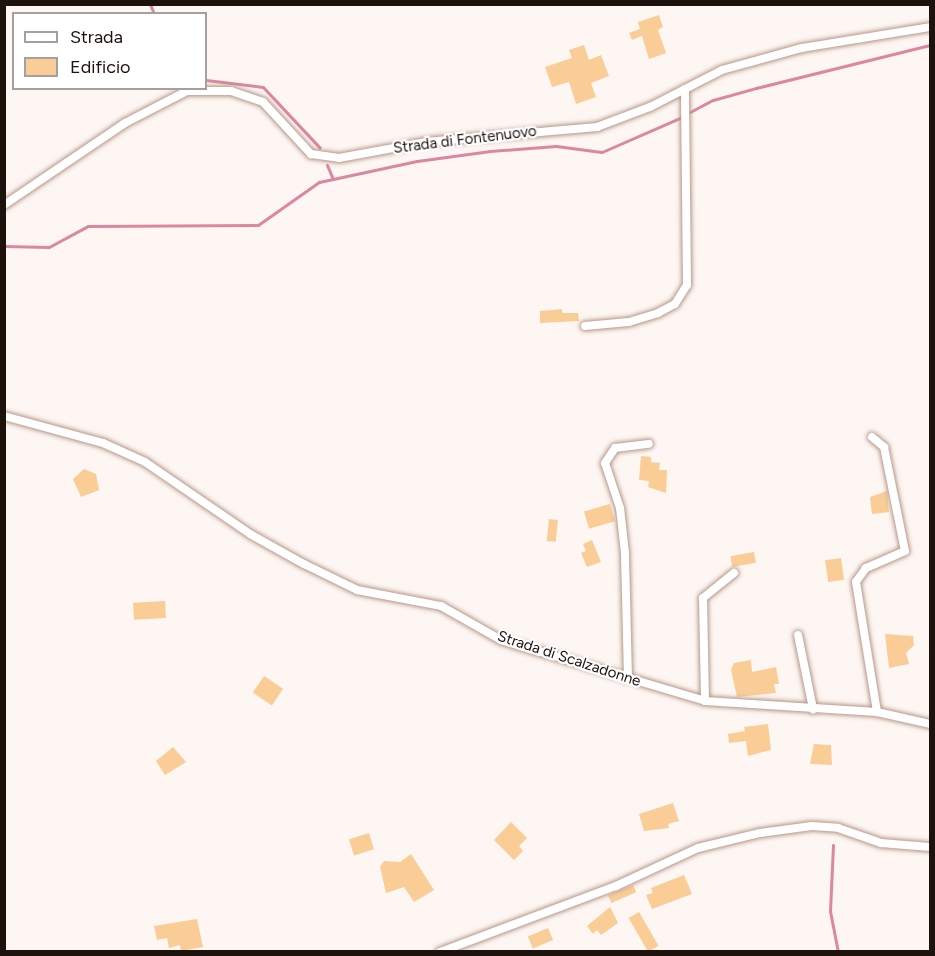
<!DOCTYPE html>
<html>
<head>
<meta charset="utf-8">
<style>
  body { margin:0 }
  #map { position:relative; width:935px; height:956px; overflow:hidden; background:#fdf6f2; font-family:Figtree,sans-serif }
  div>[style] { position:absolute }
  .stream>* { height:3px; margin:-1.5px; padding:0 1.5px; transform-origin:1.5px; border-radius:1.5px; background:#db87a1 }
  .building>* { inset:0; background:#facd97; transform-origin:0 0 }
  .roads { filter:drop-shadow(0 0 2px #b89787) drop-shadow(0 0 2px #b89787) }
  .street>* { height:8px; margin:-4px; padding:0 4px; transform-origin:4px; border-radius:4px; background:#fff }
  span { translate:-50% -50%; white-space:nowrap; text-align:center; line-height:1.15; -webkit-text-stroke:4.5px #fff; paint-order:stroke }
  .street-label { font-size:15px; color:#1e120c }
  .frame { position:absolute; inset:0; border:6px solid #1e120c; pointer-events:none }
  .legend { position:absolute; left:12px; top:12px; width:195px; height:78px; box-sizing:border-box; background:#fff; border:2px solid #a5a09e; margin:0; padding:8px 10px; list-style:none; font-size:18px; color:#1e120c }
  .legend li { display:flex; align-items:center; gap:12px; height:30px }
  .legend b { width:30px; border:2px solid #a5a09e }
</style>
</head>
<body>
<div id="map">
  <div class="stream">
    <div style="left:150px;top:4px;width:11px;rotate:68deg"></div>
    <div style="left:206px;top:80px;width:57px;rotate:7deg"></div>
    <div style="left:263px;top:87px;width:83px;rotate:46.9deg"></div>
    <div style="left:690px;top:112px;width:26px;rotate:-28deg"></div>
    <div style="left:713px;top:100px;width:45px;rotate:-15.6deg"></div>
    <div style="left:756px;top:88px;width:179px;rotate:-13.9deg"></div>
    <div style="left:327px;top:165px;width:15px;rotate:67deg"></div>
    <div style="left:4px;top:246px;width:45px;rotate:1.3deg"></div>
    <div style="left:49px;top:247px;width:44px;rotate:-28.3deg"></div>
    <div style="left:88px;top:226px;width:170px;rotate:-0.3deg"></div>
    <div style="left:258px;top:225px;width:75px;rotate:-35.2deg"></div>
    <div style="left:319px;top:182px;width:100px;rotate:-12.1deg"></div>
    <div style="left:417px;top:161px;width:74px;rotate:-7.8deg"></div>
    <div style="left:490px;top:151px;width:66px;rotate:-4.3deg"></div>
    <div style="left:556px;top:146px;width:46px;rotate:7.4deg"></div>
    <div style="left:602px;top:152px;width:87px;rotate:-23.6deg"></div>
    <div style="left:833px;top:845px;width:66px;rotate:92.6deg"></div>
    <div style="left:830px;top:911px;width:42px;rotate:79deg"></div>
  </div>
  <div class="building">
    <div style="clip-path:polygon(659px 15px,663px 27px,658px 30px,666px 53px,649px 59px,642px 36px,632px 40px,629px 33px,640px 29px,638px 22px)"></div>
    <div style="clip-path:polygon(584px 45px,589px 60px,601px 55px,609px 76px,591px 83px,596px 97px,576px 104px,569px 82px,552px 87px,545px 67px,572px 58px,569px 50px)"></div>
    <div style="clip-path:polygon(562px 309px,562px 313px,578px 313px,579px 321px,540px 323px,540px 311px)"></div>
    <div style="clip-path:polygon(641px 456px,651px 457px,651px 462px,660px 463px,659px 470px,667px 470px,666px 493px,648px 487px,649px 481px,639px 480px)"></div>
    <div style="clip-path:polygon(84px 469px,96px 474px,99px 490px,81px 497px,73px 479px)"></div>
    <div style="clip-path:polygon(887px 491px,889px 512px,872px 514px,870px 497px)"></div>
    <div style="left:610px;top:504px;width:18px;height:27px;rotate:74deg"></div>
    <div style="left:549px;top:519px;width:9px;height:22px;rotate:6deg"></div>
    <div style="clip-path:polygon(592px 540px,601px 562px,587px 567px,581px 553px,586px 551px,583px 544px)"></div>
    <div style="left:754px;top:552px;width:11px;height:24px;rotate:80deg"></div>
    <div style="left:841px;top:558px;width:22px;height:16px;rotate:82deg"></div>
    <div style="left:165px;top:601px;width:17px;height:32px;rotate:87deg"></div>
    <div style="clip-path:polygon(885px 634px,913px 636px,914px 645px,906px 653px,909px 664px,889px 668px)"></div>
    <div style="clip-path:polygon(751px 660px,752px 672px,776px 667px,779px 684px,774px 684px,776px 693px,737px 697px,731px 670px,734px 663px)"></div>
    <div style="left:264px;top:676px;width:23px;height:20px;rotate:34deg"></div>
    <div style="clip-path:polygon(768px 724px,771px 750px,748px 756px,746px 741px,729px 743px,728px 734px,745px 731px,744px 727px)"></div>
    <div style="clip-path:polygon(814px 744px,831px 745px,832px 765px,810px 764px)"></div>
    <div style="clip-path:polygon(173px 747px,186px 762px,165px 775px,156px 761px)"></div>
    <div style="clip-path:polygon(673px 803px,679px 821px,668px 824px,669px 828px,644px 831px,639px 814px)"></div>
    <div style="clip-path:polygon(511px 822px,527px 838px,519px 846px,523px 851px,514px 860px,494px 840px)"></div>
    <div style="left:369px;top:833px;width:17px;height:21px;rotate:73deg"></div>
    <div style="clip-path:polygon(411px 854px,434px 890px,414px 902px,404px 887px,386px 893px,380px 867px,384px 861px,400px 862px)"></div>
    <div style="clip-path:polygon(684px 875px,692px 894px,652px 909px,646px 895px,653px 893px,651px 888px)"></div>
    <div style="left:633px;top:885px;width:8px;height:27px;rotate:67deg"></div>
    <div style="clip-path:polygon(610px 907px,618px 923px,601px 935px,597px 930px,593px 934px,587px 926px)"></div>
    <div style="left:639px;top:912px;width:39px;height:12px;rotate:60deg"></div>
    <div style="clip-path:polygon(197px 919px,203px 947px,181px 951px,180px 945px,169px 948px,167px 938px,157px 940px,154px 926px)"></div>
    <div style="left:548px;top:928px;width:13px;height:22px;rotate:67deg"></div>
  </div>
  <div class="roads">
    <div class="street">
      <div style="left:4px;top:205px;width:146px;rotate:-34.1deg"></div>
      <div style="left:125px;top:123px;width:70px;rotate:-27.3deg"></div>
      <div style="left:187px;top:91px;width:44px"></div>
      <div style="left:231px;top:91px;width:34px;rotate:19deg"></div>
      <div style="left:263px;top:102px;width:71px;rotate:47.3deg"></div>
      <div style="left:311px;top:154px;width:28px;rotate:8deg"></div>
      <div style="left:339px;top:158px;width:88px;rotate:-10.4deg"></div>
      <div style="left:426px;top:142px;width:172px;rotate:-5deg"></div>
      <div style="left:597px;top:127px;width:57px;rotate:-20.7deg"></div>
      <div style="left:650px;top:107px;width:81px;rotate:-27.2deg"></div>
      <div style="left:722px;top:70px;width:83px;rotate:-15.4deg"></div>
      <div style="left:802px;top:48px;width:130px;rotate:-9.3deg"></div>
      <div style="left:585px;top:326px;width:44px;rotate:-5.2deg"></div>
      <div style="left:629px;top:322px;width:30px;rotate:-17deg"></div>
      <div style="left:658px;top:313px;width:19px;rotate:-28deg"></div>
      <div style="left:675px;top:304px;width:22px;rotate:-58deg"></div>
      <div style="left:687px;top:285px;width:196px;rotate:-90.6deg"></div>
      <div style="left:4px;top:416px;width:103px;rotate:15.3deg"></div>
      <div style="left:103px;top:443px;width:46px;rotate:24.3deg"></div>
      <div style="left:145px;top:462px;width:127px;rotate:34.4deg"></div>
      <div style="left:250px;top:534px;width:62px;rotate:29.1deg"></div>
      <div style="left:304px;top:564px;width:59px;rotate:26.1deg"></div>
      <div style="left:357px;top:590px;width:86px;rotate:10.8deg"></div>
      <div style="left:441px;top:606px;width:69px;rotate:29.5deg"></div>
      <div style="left:501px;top:640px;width:213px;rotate:16.6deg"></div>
      <div style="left:705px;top:701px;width:172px;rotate:3.7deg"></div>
      <div style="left:877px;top:712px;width:54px;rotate:12.8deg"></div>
      <div style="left:872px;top:437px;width:16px;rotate:40deg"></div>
      <div style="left:884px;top:447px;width:106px;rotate:78.6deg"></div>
      <div style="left:905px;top:551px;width:43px;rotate:156.4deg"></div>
      <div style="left:866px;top:568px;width:17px;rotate:126deg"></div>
      <div style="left:856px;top:582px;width:132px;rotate:80.8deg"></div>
      <div style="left:798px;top:635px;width:76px;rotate:78.5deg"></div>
      <div style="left:628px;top:678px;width:125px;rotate:-91.4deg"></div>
      <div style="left:625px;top:553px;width:45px;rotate:-96.3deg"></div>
      <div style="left:620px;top:508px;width:47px;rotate:-108.4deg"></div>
      <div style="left:605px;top:463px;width:18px;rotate:-56deg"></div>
      <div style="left:615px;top:448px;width:34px;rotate:-7deg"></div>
      <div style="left:705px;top:701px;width:103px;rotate:-91.1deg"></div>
      <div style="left:703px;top:598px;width:40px;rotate:-39deg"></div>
      <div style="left:440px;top:952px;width:188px;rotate:-20.6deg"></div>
      <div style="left:616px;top:886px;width:90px;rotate:-24.9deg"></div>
      <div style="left:698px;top:848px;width:64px;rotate:-13.6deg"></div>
      <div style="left:760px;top:833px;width:52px;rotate:-7.7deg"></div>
      <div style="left:812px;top:826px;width:26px;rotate:4deg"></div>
      <div style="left:838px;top:828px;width:46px;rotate:19.2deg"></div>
      <div style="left:881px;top:843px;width:49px;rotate:4.7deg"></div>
    </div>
  </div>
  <div class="street-label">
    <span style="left:465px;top:140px;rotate:-7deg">Strada di Fontenuovo</span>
    <span style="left:569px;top:659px;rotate:18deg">Strada di Scalzadonne</span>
  </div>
  <div class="frame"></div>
  <ul class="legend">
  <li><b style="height:8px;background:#fff"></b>Strada</li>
  <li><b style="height:16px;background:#facd97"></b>Edificio</li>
  </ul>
</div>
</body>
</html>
